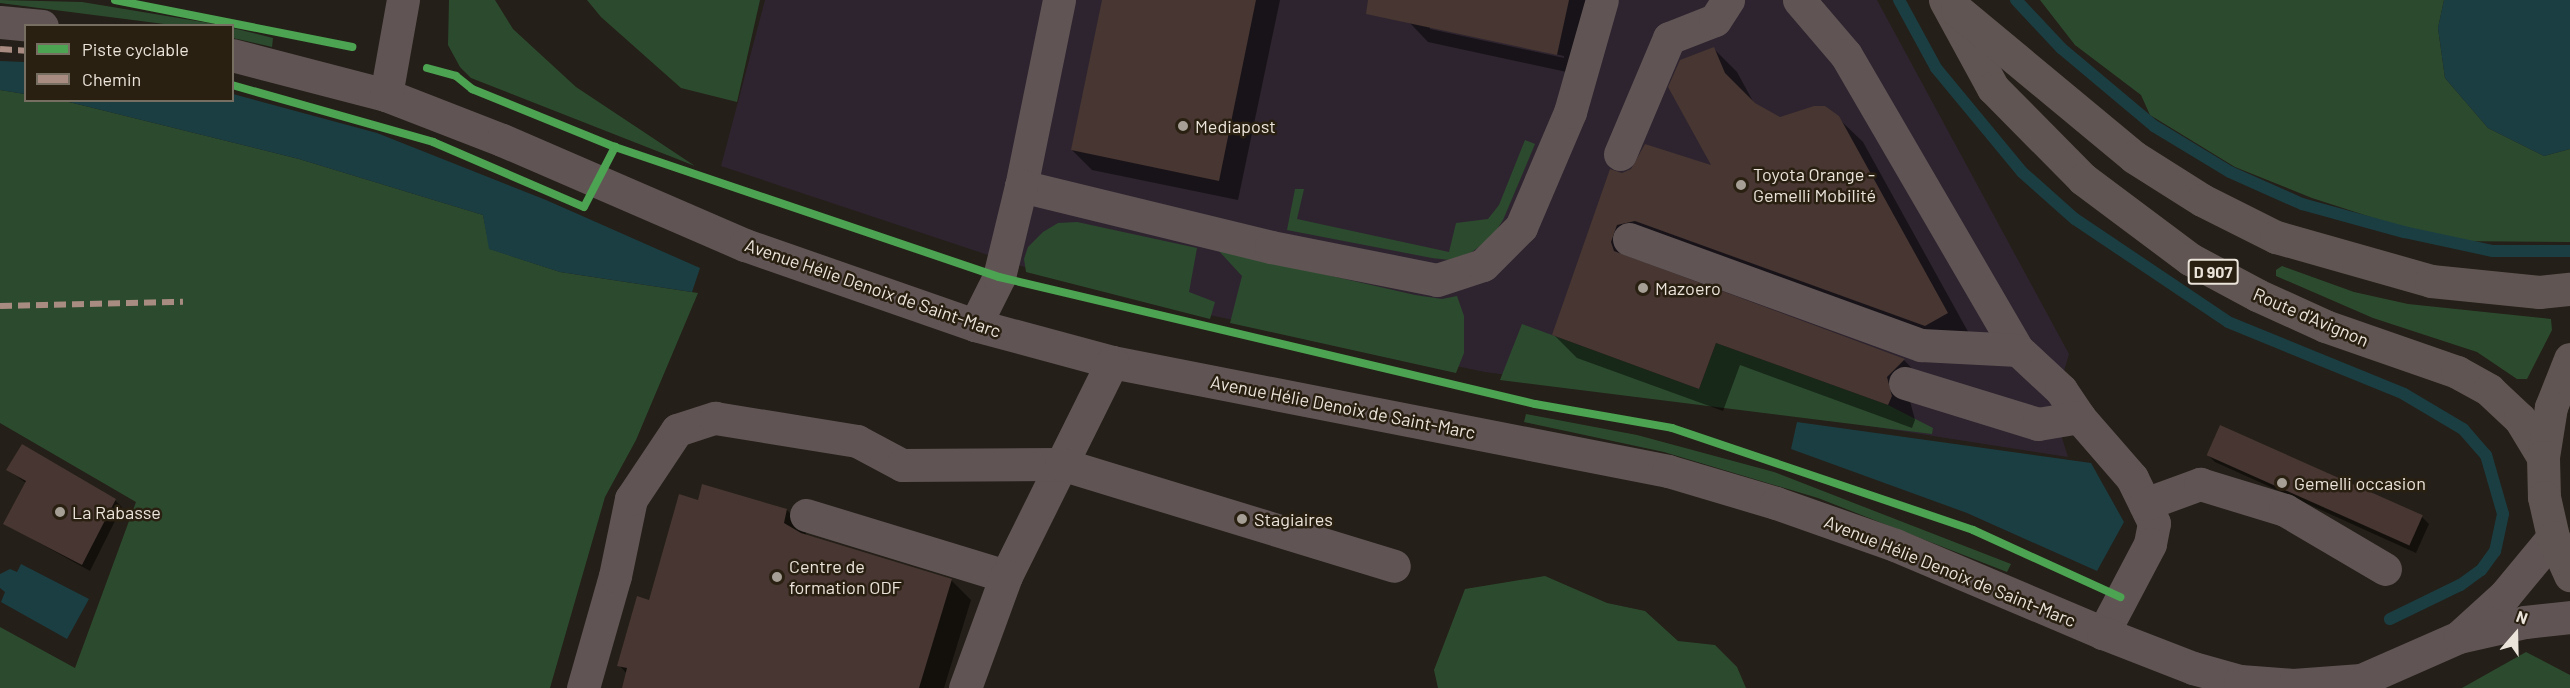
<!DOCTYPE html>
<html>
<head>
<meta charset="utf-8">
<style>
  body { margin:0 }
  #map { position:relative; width:2570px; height:688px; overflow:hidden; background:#241f18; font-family:Barlow,sans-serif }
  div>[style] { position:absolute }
  .commercial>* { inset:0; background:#2e242f }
  .green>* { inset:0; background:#2c4b2e }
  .water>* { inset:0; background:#1b3e43 }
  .shadow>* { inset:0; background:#0007 }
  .stream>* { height:12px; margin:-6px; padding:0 6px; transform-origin:6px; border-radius:6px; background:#1b3e43 }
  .building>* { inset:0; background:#473631; transform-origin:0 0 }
  .minor>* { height:33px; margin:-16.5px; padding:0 16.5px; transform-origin:16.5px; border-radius:16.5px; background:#605554 }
  .major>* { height:33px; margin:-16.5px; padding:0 16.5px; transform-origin:16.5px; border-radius:16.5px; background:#605552 }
  .quiet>* { height:6px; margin-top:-3px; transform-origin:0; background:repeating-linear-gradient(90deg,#a88b81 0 12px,transparent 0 18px) }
  .cycleway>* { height:8px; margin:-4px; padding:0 4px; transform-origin:4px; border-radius:4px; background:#4ca352 }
  .dots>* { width:16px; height:16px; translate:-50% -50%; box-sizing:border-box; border:3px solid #2a2012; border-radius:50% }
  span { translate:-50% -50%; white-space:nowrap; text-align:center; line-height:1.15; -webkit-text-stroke:5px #2a2012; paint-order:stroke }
  .shield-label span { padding:2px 4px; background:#2a2012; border:2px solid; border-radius:4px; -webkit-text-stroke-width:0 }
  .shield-label { font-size:16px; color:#ebe4da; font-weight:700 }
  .poi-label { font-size:18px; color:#ebe4da }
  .left { translate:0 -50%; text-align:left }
  .street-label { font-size:18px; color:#ebe4da }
  .legend { position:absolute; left:24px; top:24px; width:210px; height:78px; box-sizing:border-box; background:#2a2012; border:2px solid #776e62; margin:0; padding:8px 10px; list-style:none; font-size:18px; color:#ebe4da }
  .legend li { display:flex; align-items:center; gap:12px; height:30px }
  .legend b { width:30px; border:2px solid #776e62 }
  .north { position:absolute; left:2486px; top:604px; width:60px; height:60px; -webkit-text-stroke:4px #2a2012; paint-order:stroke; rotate:20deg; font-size:16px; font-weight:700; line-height:24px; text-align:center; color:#ebe4da }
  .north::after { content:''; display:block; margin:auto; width:21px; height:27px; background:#ebe4da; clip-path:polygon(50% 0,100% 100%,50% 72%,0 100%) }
</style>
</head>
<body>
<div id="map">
  <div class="commercial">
    <div style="clip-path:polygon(765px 0,1877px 0,2069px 354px,2053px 409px,2068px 457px,1735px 405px,1485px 372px,1180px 309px,1063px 280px,721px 166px)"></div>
  </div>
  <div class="green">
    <div style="clip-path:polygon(0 0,82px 2px,221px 25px,172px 25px,0 3px)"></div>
    <div style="clip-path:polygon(449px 0,495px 0,513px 29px,576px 87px,695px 166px,471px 78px,460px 67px,448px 45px)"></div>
    <div style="clip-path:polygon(587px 0,760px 0,737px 102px,681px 88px,601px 17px)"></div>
    <div style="clip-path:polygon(2040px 0,2444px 0,2438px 28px,2445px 78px,2488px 128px,2544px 156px,2570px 149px,2570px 242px,2445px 241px,2312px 198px,2235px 167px,2150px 115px,2141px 95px,2075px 45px)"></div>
    <div style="clip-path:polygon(233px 28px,273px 38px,272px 47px,233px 38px)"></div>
    <div style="clip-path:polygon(0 90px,25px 94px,26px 100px,65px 101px,299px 159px,483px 215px,490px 249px,560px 272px,698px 293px,636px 440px,605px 497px,550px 688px,0 688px,0 627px,75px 668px,136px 502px,0 423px)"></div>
    <div style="clip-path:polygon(1525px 140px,1535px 144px,1503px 220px,1492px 237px,1472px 252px,1450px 260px,1432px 258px,1287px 230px,1295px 189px,1304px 189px,1297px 219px,1449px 252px,1456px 223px,1488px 219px,1499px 205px)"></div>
    <div style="clip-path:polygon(1077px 222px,1197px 248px,1189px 292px,1215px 302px,1210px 319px,1026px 272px,1024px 259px,1028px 247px,1043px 232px,1058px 223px)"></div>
    <div style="clip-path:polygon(1218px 250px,1415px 295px,1442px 299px,1457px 296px,1464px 316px,1464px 353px,1456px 373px,1230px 323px,1242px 276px)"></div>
    <div style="clip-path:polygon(2282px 266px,2354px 292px,2408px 304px,2551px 319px,2552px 330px,2527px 379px,2517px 379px,2477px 352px,2373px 318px,2276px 276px,2276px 270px)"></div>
    <div style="clip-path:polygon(1522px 324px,1699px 389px,1716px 343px,1888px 405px,1933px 428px,1932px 434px,1500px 380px)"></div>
    <div style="clip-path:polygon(1526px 414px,1637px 435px,1774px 472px,2011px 564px,2007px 572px,1818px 498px,1664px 452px,1524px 422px)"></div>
    <div style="clip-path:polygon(1545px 576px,1607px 603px,1645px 611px,1678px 641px,1715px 645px,1737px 667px,1746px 688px,1438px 688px,1434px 670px,1465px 589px)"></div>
    <div style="clip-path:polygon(2526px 652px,2570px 675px,2570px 688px,2462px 688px)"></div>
  </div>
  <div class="water">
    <div style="clip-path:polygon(2444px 0,2570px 0,2570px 149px,2544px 156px,2488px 128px,2445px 78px,2438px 28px)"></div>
    <div style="clip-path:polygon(0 61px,25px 62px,25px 94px,0 90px)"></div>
    <div style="clip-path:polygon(233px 94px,377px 133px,546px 200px,700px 268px,692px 292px,560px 272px,489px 249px,483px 215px,299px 159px,65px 101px,232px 100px)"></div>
    <div style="clip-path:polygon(1797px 422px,2091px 463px,2124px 522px,2097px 571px,1967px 513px,1791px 449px)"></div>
    <div style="clip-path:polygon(21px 564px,89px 599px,67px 639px,1px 602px,5px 592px,0 588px,0 574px,10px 569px,17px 572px)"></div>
  </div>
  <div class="shadow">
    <div style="clip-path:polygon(1103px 0,1280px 0,1238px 200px,1092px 170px,1072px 150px)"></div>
    <div style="clip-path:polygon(evenodd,1413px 0,1593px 0,1576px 74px,1428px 42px,1409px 22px,1413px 0,1430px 26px,1564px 56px,1564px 58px,1430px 29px,1430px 26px)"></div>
    <div style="clip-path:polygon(1714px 49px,1737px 72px,1755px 105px,1780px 119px,1838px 118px,1863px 142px,1971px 337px,1949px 349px,1640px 248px,1636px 260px,1904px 360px,1927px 384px,1910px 401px,1915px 420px,1912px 428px,1740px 365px,1723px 411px,1577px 358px,1554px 335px,1622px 174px,1714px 167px)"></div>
    <div style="clip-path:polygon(2208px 455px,2422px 517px,2429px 524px,2416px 553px,2215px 462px)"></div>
    <div style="clip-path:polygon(8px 470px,115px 500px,122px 507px,90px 571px,5px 524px,26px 483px)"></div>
    <div style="clip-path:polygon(699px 501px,787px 510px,807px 530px,805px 536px,951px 580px,971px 600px,944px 688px,623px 688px,627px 674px,619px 665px)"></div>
  </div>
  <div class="stream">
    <div style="left:1899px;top:0;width:77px;rotate:61.4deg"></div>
    <div style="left:1936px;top:68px;width:135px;rotate:50.4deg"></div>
    <div style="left:2022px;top:172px;width:71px;rotate:41.6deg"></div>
    <div style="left:2075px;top:219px;width:184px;rotate:33.9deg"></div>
    <div style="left:2228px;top:322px;width:190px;rotate:22.2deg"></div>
    <div style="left:2404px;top:394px;width:69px;rotate:30.7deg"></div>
    <div style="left:2463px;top:429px;width:35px;rotate:49deg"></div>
    <div style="left:2486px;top:455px;width:61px;rotate:73.9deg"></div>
    <div style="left:2503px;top:514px;width:38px;rotate:102deg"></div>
    <div style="left:2495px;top:551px;width:24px;rotate:126deg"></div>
    <div style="left:2481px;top:570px;width:26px;rotate:144deg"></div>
    <div style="left:2460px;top:585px;width:78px;rotate:154.1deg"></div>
    <div style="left:2016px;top:0;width:66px;rotate:46.8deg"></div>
    <div style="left:2061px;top:48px;width:121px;rotate:40deg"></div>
    <div style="left:2154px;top:126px;width:89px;rotate:31.2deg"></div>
    <div style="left:2230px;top:172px;width:79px;rotate:24deg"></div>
    <div style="left:2302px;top:204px;width:106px;rotate:15.4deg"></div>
    <div style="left:2404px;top:232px;width:91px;rotate:12.1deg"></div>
    <div style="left:2493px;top:251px;width:77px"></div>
  </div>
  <div class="building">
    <div style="clip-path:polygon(1102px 0,1256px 0,1219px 181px,1071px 150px)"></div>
    <div style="clip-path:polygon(1368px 0,1569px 0,1557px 55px,1366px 14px)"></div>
    <div style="clip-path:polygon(1714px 47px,1725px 73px,1755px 103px,1780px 117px,1814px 106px,1825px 106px,1839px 116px,1948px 313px,1925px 326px,1635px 221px,1617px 225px,1611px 242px,1614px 251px,1905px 359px,1887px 377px,1892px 396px,1888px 405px,1716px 343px,1699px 389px,1552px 335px,1610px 169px,1622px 173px,1631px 169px,1645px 144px,1711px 165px,1668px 87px,1680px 60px)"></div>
    <div style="left:2220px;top:425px;width:222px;height:33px;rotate:24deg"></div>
    <div style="clip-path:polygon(22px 444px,116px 499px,82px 565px,3px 524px,26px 481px,6px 470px)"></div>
    <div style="clip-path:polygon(702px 484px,787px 509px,784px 523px,801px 533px,952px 579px,919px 688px,622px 688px,627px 668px,617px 666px,637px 596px,649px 600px,679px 494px,698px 500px)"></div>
  </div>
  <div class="minor">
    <div style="left:1059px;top:0;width:190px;rotate:101.5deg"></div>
    <div style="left:1021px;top:186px;width:257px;rotate:13.7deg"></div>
    <div style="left:1271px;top:247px;width:169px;rotate:11.2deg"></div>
    <div style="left:1437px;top:280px;width:48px;rotate:-18.1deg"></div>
    <div style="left:1483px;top:265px;width:54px;rotate:-45deg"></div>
    <div style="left:1521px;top:227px;width:125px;rotate:-66.9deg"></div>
    <div style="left:1570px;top:112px;width:116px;rotate:-74.1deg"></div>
    <div style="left:1799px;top:0;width:72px;rotate:49.5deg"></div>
    <div style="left:1846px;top:55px;width:341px;rotate:59.8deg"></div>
    <div style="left:2018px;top:350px;width:59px;rotate:42.9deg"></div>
    <div style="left:2061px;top:390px;width:32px;rotate:56deg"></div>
    <div style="left:2079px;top:417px;width:81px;rotate:49deg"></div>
    <div style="left:2132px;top:478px;width:50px;rotate:63.9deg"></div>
    <div style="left:2154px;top:523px;width:21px;rotate:101deg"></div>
    <div style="left:2150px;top:544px;width:101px;rotate:117.8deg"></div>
    <div style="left:0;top:22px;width:42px;rotate:5.4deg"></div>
    <div style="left:232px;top:55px;width:159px;rotate:14.6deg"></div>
    <div style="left:386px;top:95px;width:124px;rotate:21.2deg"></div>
    <div style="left:502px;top:140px;width:265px;rotate:23.4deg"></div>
    <div style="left:745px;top:245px;width:244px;rotate:19.2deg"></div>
    <div style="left:975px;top:325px;width:142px;rotate:15.1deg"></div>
    <div style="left:1112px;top:362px;width:567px;rotate:11.09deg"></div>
    <div style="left:1668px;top:471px;width:113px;rotate:16.5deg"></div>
    <div style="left:1776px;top:503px;width:126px;rotate:19.4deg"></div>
    <div style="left:1895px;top:545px;width:226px;rotate:22.9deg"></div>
    <div style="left:2103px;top:633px;width:97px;rotate:21.3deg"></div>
    <div style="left:2193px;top:668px;width:49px;rotate:15.5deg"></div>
    <div style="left:2240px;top:681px;width:53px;rotate:4.3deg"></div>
    <div style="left:2293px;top:685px;width:68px;rotate:-4.2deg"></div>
    <div style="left:2361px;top:680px;width:107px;rotate:-23.7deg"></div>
    <div style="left:2459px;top:637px;width:68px;rotate:-12.8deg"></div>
    <div style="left:2525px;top:622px;width:45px;rotate:-6.3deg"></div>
    <div style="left:386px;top:95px;width:97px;rotate:-79.9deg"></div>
    <div style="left:1620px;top:154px;width:126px;rotate:-67.1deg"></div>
    <div style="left:1669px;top:38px;width:49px;rotate:-21.4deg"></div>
    <div style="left:1715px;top:20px;width:24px;rotate:-57deg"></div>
    <div style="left:1629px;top:239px;width:311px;rotate:20deg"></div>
    <div style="left:1921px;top:345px;width:97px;rotate:3deg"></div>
    <div style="left:975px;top:325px;width:54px;rotate:-63.4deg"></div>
    <div style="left:999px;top:277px;width:94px;rotate:-76.4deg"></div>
    <div style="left:1905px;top:383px;width:139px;rotate:17.1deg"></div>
    <div style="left:2038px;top:424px;width:42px;rotate:-9.7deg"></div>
    <div style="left:2145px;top:504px;width:59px;rotate:-20deg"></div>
    <div style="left:2200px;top:484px;width:89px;rotate:17deg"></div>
    <div style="left:2285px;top:510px;width:116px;rotate:30.5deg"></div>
    <div style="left:806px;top:515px;width:209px;rotate:17deg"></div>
    <div style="left:1006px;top:576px;width:239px;rotate:-63.6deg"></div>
    <div style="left:2460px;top:636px;width:61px;rotate:-42.3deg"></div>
    <div style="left:2505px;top:595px;width:75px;rotate:-50.4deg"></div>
    <div style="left:583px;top:688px;width:116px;rotate:-74.1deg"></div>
    <div style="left:615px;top:576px;width:79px;rotate:-78.3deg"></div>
    <div style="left:631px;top:499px;width:83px;rotate:-56.3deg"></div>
    <div style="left:677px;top:430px;width:40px;rotate:-18deg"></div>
    <div style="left:715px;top:418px;width:144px;rotate:9.2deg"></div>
    <div style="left:857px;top:441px;width:51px;rotate:28.1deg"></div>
    <div style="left:902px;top:465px;width:159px;rotate:-0.4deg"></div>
    <div style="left:1061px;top:464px;width:348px;rotate:17deg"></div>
    <div style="left:965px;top:688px;width:119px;rotate:-69.9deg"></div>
  </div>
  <div class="major">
    <div style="left:1945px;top:0;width:100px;rotate:61.4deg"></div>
    <div style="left:1993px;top:88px;width:128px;rotate:45.3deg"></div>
    <div style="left:2083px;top:179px;width:134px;rotate:36.8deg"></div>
    <div style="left:2190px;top:259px;width:76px;rotate:28.2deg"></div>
    <div style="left:2257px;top:295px;width:75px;rotate:24.5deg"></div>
    <div style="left:2325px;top:326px;width:140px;rotate:19.2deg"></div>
    <div style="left:2457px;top:372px;width:37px;rotate:29deg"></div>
    <div style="left:2489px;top:390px;width:42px;rotate:43.1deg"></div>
    <div style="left:2520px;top:419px;width:44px;rotate:58.8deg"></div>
    <div style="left:1957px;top:10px;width:230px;rotate:39.7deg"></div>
    <div style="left:2134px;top:157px;width:80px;rotate:32.3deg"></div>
    <div style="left:2202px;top:200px;width:83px;rotate:26.6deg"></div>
    <div style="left:2276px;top:237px;width:161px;rotate:15.8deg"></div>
    <div style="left:2431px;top:281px;width:109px;rotate:5.8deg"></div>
    <div style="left:2539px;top:292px;width:31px;rotate:-6deg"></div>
    <div style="left:2570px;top:359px;width:52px;rotate:111.6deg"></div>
    <div style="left:2551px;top:407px;width:51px;rotate:99.1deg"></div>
    <div style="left:2543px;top:457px;width:40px;rotate:88.6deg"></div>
    <div style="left:2544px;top:497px;width:41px;rotate:77.3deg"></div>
    <div style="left:2553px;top:537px;width:42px;rotate:65.9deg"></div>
  </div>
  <div class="quiet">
    <div style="left:0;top:49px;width:26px;rotate:4deg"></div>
    <div style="left:0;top:306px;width:183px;rotate:-1.3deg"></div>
  </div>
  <div class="cycleway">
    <div style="left:115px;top:0;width:242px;rotate:11.2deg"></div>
    <div style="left:427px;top:68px;width:30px;rotate:15deg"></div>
    <div style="left:456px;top:76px;width:21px;rotate:39deg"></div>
    <div style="left:472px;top:89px;width:154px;rotate:22.1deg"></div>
    <div style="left:615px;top:147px;width:405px;rotate:18.7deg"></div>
    <div style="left:999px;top:277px;width:551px;rotate:13.33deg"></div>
    <div style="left:1535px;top:404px;width:139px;rotate:9.9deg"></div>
    <div style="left:1672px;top:428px;width:318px;rotate:18.7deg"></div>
    <div style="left:1973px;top:530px;width:162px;rotate:24.5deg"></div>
    <div style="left:232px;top:85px;width:209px;rotate:15.8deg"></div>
    <div style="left:433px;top:142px;width:164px;rotate:23.3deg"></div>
    <div style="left:584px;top:207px;width:68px;rotate:-62.7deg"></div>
  </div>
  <div class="dots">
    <div style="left:1183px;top:126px;background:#a59f96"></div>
    <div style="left:1741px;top:185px;background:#a59f96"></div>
    <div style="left:1643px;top:288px;background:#a59f96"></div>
    <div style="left:2282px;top:483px;background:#a59f96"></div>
    <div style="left:60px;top:512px;background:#a59f96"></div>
    <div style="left:1242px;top:519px;background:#a59f96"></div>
    <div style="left:777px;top:577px;background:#a59f96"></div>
  </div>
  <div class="shield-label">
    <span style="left:2213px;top:272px">D 907</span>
  </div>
  <div class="poi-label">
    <span class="left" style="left:1195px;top:126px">Mediapost</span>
    <span class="left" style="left:1753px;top:185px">Toyota Orange -<br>Gemelli Mobilité</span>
    <span class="left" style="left:1655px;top:288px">Mazoero</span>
    <span class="left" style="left:2294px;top:483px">Gemelli occasion</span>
    <span class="left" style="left:72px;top:512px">La Rabasse</span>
    <span class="left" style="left:1254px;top:519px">Stagiaires</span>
    <span class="left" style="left:789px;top:577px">Centre de<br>formation ODF</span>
  </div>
  <div class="street-label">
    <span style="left:873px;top:288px;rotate:19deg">Avenue Hélie Denoix de Saint-Marc</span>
    <span style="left:2311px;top:317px;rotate:23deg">Route d'Avignon</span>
    <span style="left:1343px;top:407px;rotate:11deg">Avenue Hélie Denoix de Saint-Marc</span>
    <span style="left:1950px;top:571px;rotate:22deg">Avenue Hélie Denoix de Saint-Marc</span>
  </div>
  <ul class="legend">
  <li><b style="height:8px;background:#4ca352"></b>Piste cyclable</li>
  <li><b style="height:8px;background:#a88b81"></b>Chemin</li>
  </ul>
  <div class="north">N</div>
</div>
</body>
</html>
